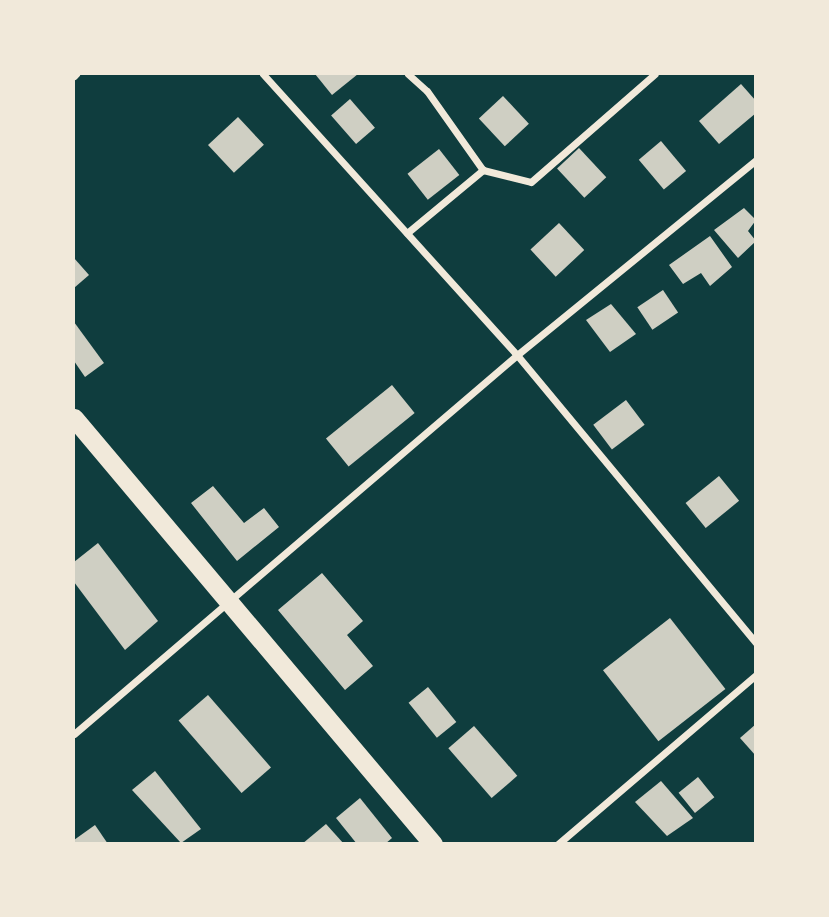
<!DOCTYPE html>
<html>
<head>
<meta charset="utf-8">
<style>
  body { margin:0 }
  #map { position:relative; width:829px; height:917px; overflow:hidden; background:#0f3d3e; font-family:"Roboto Condensed",sans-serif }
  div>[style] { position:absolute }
  .building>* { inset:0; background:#cfcfc3; transform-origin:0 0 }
  .minor>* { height:7px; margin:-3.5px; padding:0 3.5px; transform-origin:3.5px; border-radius:3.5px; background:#f1e9da }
  .trunk>* { height:19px; margin:-9.5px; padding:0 9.5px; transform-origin:9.5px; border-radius:9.5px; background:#f1e9da }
  span { translate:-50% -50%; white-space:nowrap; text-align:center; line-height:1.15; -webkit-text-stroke:5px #f1e9da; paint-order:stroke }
  .frame { position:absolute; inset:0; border:75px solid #f1e9da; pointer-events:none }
</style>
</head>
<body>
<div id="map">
  <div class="building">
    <div style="clip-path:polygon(315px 74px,358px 74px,332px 95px)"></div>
    <div style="clip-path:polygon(741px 84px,756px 101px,756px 113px,719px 144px,699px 121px)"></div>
    <div style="left:503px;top:96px;width:38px;height:33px;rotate:47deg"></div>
    <div style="left:350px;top:99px;width:38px;height:25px;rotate:49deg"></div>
    <div style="left:238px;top:117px;width:38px;height:41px;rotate:47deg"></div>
    <div style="left:661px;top:141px;width:39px;height:29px;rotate:50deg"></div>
    <div style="left:579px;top:148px;width:40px;height:30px;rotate:47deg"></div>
    <div style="left:439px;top:149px;width:33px;height:40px;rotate:52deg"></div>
    <div style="clip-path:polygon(744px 208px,756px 220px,748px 231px,756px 241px,738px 258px,714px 230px)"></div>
    <div style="left:559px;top:223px;width:37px;height:39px;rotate:47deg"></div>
    <div style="clip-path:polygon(710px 236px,732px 267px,710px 286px,701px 273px,683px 284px,669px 265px)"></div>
    <div style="clip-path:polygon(74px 258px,89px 275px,74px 288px)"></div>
    <div style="left:663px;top:290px;width:27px;height:31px;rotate:56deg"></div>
    <div style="clip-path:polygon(611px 304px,636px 334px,610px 352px,586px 320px)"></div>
    <div style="clip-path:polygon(74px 322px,104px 363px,85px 377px,74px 361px)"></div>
    <div style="left:392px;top:385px;width:36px;height:85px;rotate:51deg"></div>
    <div style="left:626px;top:400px;width:31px;height:41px;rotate:53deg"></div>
    <div style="left:719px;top:476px;width:32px;height:43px;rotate:51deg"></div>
    <div style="clip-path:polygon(213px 486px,244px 523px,264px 508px,279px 527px,237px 561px,191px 503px)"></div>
    <div style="clip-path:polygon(98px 543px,158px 621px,125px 650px,74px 582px,74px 562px)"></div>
    <div style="clip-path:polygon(322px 573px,363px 621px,347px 635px,373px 666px,345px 690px,278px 610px)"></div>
    <div style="left:670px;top:618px;width:90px;height:85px;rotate:52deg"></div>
    <div style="left:428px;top:687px;width:45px;height:25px;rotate:51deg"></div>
    <div style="left:208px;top:695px;width:96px;height:39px;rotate:49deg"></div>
    <div style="clip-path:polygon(756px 724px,756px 756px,740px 738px)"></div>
    <div style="left:474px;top:726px;width:66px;height:34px;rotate:49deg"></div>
    <div style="clip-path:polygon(155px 771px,201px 829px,181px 843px,132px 790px)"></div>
    <div style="left:698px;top:777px;width:26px;height:25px;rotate:51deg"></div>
    <div style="clip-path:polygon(661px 781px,693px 818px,667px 836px,635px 802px)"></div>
    <div style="clip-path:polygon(360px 798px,392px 838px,385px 844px,357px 844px,336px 818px)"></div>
    <div style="clip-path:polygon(326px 824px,344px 844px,302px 844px)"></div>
    <div style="clip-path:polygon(95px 825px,108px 844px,74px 844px,74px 840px)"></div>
  </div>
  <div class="minor">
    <div style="left:263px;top:74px;width:379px;rotate:47.9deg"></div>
    <div style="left:517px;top:355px;width:374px;rotate:50.3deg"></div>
    <div style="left:408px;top:74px;width:25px;rotate:42deg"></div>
    <div style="left:427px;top:91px;width:97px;rotate:54.7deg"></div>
    <div style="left:483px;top:170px;width:49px;rotate:14deg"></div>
    <div style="left:531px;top:182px;width:164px;rotate:-41.1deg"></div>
    <div style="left:74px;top:76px;width:3px;rotate:-45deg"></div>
    <div style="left:407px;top:233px;width:99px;rotate:-39.7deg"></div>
    <div style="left:74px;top:734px;width:583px;rotate:-40.55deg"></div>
    <div style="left:517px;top:355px;width:308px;rotate:-39.2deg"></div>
    <div style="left:558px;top:844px;width:260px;rotate:-40.5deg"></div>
  </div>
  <div class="trunk">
    <div style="left:74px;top:418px;width:557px;rotate:49.88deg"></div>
  </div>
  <div class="frame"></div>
</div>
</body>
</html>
